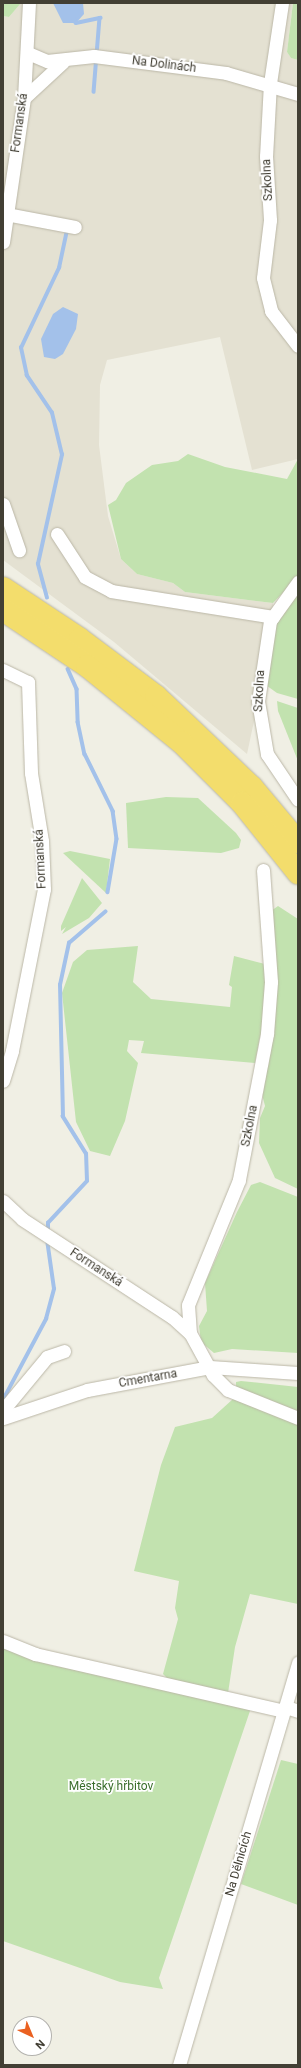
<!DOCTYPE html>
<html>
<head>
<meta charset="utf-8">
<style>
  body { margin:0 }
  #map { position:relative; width:301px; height:2068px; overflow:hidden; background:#f0efe4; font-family:Roboto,sans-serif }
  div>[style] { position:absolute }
  .residential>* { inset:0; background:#e4e1d2 }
  .green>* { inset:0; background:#c2e2af }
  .water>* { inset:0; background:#a3c1ea }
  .stream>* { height:3.5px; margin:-1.75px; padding:0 1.75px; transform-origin:1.75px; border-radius:1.75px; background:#a3c1ea }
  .roads { filter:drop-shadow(0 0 1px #bbb7a7) drop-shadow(0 0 1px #bbb7a7) }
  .street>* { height:13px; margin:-6.5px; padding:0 6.5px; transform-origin:6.5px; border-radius:6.5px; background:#fff }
  .highway>* { height:22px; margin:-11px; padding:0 11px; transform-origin:11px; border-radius:11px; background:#f3dd6c }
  span { translate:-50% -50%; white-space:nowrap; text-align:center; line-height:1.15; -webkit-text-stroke:3.5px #fff; paint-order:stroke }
  .street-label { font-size:12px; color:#423f34 }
  .park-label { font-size:12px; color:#3a6e2c }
  .frame { position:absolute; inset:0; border:4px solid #423f34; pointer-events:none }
  .north { position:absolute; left:12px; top:2016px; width:40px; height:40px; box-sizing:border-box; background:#fff; border:1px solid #b3b2ae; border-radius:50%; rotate:136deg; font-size:11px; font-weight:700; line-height:16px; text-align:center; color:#423f34 }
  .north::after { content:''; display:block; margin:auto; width:14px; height:18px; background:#ea6121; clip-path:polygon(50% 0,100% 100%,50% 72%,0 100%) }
</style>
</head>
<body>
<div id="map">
  <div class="residential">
    <div style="clip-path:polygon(21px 3px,293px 3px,287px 52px,291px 58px,298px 60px,298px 459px,252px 470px,220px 337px,107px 360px,100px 385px,99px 445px,108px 516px,121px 559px,137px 574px,173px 583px,185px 592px,273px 603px,274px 627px,247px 754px,114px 642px,3px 560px,3px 16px,9px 17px)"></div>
  </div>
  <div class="green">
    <div style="clip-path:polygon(3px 3px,21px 3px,9px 17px,3px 16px)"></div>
    <div style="clip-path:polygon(293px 3px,298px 3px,298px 60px,291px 58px,287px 52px)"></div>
    <div style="clip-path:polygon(188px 454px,225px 467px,287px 479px,298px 459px,298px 577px,273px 603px,185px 592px,173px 583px,137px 574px,121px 559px,108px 505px,116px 500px,126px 483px,152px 465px,178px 461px)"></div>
    <div style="clip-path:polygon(298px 594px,298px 699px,277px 693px,263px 683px,274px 627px)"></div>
    <div style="clip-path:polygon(277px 701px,298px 708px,298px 761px,278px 711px)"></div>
    <div style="clip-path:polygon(166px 797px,198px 798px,236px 833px,241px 840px,239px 848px,221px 853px,128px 848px,126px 803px)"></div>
    <div style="clip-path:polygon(70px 851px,110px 859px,106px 893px,63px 853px)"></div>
    <div style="clip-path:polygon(82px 878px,102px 903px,89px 918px,62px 934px,66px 927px,61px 931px,61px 926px)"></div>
    <div style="clip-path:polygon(278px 906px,298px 919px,298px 1189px,275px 1178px,259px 1143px,260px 1118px,265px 1106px,261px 1090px,276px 1009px,271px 911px)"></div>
    <div style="clip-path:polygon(138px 946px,133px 982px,151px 999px,230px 1007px,232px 987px,229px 985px,234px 956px,265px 964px,268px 996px,255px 1063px,141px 1053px,144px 1041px,129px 1040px,127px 1051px,138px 1063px,125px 1121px,110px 1156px,90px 1151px,76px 1122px,62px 993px,73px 962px,87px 950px)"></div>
    <div style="clip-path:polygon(260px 1182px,298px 1197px,298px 1353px,232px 1349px,214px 1353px,201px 1342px,199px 1326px,207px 1311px,205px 1283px,237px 1212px,251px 1185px)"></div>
    <div style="clip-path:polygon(241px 1381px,298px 1387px,298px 1412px,236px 1387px,236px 1382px)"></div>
    <div style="clip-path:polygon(233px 1399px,298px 1421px,298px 1604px,250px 1594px,235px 1647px,228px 1693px,171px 1682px,163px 1674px,178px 1619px,175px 1608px,179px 1581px,134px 1571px,161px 1465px,175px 1427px,212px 1418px)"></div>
    <div style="clip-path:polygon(3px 1645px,47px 1664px,251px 1708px,159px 1978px,163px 1989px,120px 1982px,3px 1941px)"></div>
    <div style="clip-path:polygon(281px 1760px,298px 1764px,298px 1905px,241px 1884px)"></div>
  </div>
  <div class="water">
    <div style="clip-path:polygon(53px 3px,83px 3px,84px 14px,76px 23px,63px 23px)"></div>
    <div style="clip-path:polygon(63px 307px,78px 314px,76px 329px,63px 354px,55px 359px,44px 357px,41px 339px,53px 314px)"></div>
  </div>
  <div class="stream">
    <div style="left:74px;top:19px;width:4px;rotate:63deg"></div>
    <div style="left:76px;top:23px;width:25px;rotate:-12deg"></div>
    <div style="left:100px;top:18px;width:74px;rotate:94.6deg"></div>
    <div style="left:47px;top:598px;width:35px;rotate:-105deg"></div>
    <div style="left:38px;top:564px;width:112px;rotate:-77.6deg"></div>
    <div style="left:62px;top:455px;width:43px;rotate:-103.4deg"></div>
    <div style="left:52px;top:413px;width:45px;rotate:-124deg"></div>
    <div style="left:27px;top:376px;width:29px;rotate:-102deg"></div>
    <div style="left:21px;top:348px;width:89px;rotate:-64.6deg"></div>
    <div style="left:59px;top:268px;width:39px;rotate:-78deg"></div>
    <div style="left:68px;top:669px;width:22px;rotate:66deg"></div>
    <div style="left:77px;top:689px;width:33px;rotate:88deg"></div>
    <div style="left:78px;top:722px;width:33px;rotate:78deg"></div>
    <div style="left:85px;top:754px;width:64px;rotate:63.8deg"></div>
    <div style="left:113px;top:811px;width:28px;rotate:82deg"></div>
    <div style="left:117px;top:839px;width:54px;rotate:99.6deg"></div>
    <div style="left:48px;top:1232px;width:9px;rotate:-90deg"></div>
    <div style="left:48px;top:1223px;width:57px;rotate:-47.1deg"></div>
    <div style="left:87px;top:1181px;width:27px;rotate:-92deg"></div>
    <div style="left:86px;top:1154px;width:44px;rotate:-121.9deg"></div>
    <div style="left:63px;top:1117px;width:132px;rotate:-91.3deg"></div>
    <div style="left:60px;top:985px;width:43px;rotate:-77.9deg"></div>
    <div style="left:69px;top:943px;width:48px;rotate:-40.7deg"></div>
    <div style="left:3px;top:1400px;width:92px;rotate:-62deg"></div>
    <div style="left:46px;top:1319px;width:31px;rotate:-75deg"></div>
    <div style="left:54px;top:1289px;width:49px;rotate:-98.1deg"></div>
  </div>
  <div class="roads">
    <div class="street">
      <div style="left:282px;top:3px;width:81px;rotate:98.5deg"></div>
      <div style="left:270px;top:83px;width:73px;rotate:93.1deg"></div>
      <div style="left:266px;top:156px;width:64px;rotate:86.4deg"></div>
      <div style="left:270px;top:220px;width:58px;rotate:96.9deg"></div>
      <div style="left:263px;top:278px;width:34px;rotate:76deg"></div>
      <div style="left:271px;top:311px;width:44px;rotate:52.4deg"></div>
      <div style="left:28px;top:53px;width:21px;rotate:23deg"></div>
      <div style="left:47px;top:61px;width:47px;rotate:-6.1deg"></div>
      <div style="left:94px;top:56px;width:133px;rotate:7.3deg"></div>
      <div style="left:226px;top:73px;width:75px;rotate:16.3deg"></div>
      <div style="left:24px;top:98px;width:53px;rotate:-42.7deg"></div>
      <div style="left:6px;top:214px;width:70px;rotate:10.7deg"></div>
      <div style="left:3px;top:242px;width:146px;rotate:-81.7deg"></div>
      <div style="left:24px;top:98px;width:95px;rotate:-87deg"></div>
      <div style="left:3px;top:504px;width:49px;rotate:70.8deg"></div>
      <div style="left:57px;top:534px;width:51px;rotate:56.9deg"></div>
      <div style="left:85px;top:577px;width:30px;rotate:28deg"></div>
      <div style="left:111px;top:591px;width:164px;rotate:9.1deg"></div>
      <div style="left:298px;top:582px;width:48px;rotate:125.7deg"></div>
      <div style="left:270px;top:621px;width:81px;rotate:98.5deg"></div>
      <div style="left:258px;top:701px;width:54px;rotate:80.4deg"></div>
      <div style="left:267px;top:754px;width:55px;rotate:56deg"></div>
      <div style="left:3px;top:670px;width:28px;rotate:26deg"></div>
      <div style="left:28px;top:682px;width:91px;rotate:88.1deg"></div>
      <div style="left:31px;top:773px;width:69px;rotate:80.8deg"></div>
      <div style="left:42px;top:841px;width:48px;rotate:87.6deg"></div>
      <div style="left:44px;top:889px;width:165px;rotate:101.2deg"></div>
      <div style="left:12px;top:1051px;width:31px;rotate:107deg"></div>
      <div style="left:263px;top:870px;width:112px;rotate:85.9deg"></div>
      <div style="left:271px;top:982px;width:52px;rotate:94.4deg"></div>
      <div style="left:267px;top:1034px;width:149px;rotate:100.9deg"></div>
      <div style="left:239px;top:1180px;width:135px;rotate:112.2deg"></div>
      <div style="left:188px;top:1305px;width:28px;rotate:86deg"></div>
      <div style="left:190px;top:1333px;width:48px;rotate:61.3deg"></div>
      <div style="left:213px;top:1375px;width:21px;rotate:45deg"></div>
      <div style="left:228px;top:1390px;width:75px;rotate:21.8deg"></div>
      <div style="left:3px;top:1201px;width:26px;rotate:43deg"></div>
      <div style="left:22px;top:1219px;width:179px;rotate:33.2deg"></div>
      <div style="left:172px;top:1317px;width:24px;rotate:42deg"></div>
      <div style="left:3px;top:1410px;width:69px;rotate:-50.3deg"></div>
      <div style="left:47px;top:1357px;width:18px;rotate:-19deg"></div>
      <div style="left:3px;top:1418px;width:89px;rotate:-18.4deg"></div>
      <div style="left:87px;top:1390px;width:125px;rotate:-10.6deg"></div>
      <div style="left:210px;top:1367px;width:88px;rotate:3.9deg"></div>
      <div style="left:3px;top:1641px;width:35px;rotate:22deg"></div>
      <div style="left:35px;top:1654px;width:255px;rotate:12.9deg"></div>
      <div style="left:286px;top:1707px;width:13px;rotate:18deg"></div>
      <div style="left:179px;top:2065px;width:420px;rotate:-73.5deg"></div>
    </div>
    <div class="highway">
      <div style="left:3px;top:588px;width:92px;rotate:33.5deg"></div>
      <div style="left:80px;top:639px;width:95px;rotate:36.9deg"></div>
      <div style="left:156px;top:696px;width:132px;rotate:43.5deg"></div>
      <div style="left:252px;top:787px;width:72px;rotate:50.1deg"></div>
      <div style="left:3px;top:610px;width:101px;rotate:33.7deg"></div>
      <div style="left:87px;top:666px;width:121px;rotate:39deg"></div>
      <div style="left:181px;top:742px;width:86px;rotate:45deg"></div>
      <div style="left:242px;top:803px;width:90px;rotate:51.3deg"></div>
    </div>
  </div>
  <div class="street-label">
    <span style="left:164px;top:65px;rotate:7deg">Na Dolinách</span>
    <span style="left:20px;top:123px;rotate:-82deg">Formanská</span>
    <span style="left:268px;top:180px;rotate:-93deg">Szkolna</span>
    <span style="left:260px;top:691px;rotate:-87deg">Szkolna</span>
    <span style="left:41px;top:859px;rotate:-93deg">Formanská</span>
    <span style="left:250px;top:1126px;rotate:-79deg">Szkolna</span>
    <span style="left:96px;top:1268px;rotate:33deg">Formanská</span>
    <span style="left:148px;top:1379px;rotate:-10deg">Cmentarna</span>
    <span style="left:239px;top:1864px;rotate:-74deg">Na Dělnicích</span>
  </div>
  <div class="park-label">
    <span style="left:111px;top:1787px">Městský hřbitov</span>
  </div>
  <div class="frame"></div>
  <div class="north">N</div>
</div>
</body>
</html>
